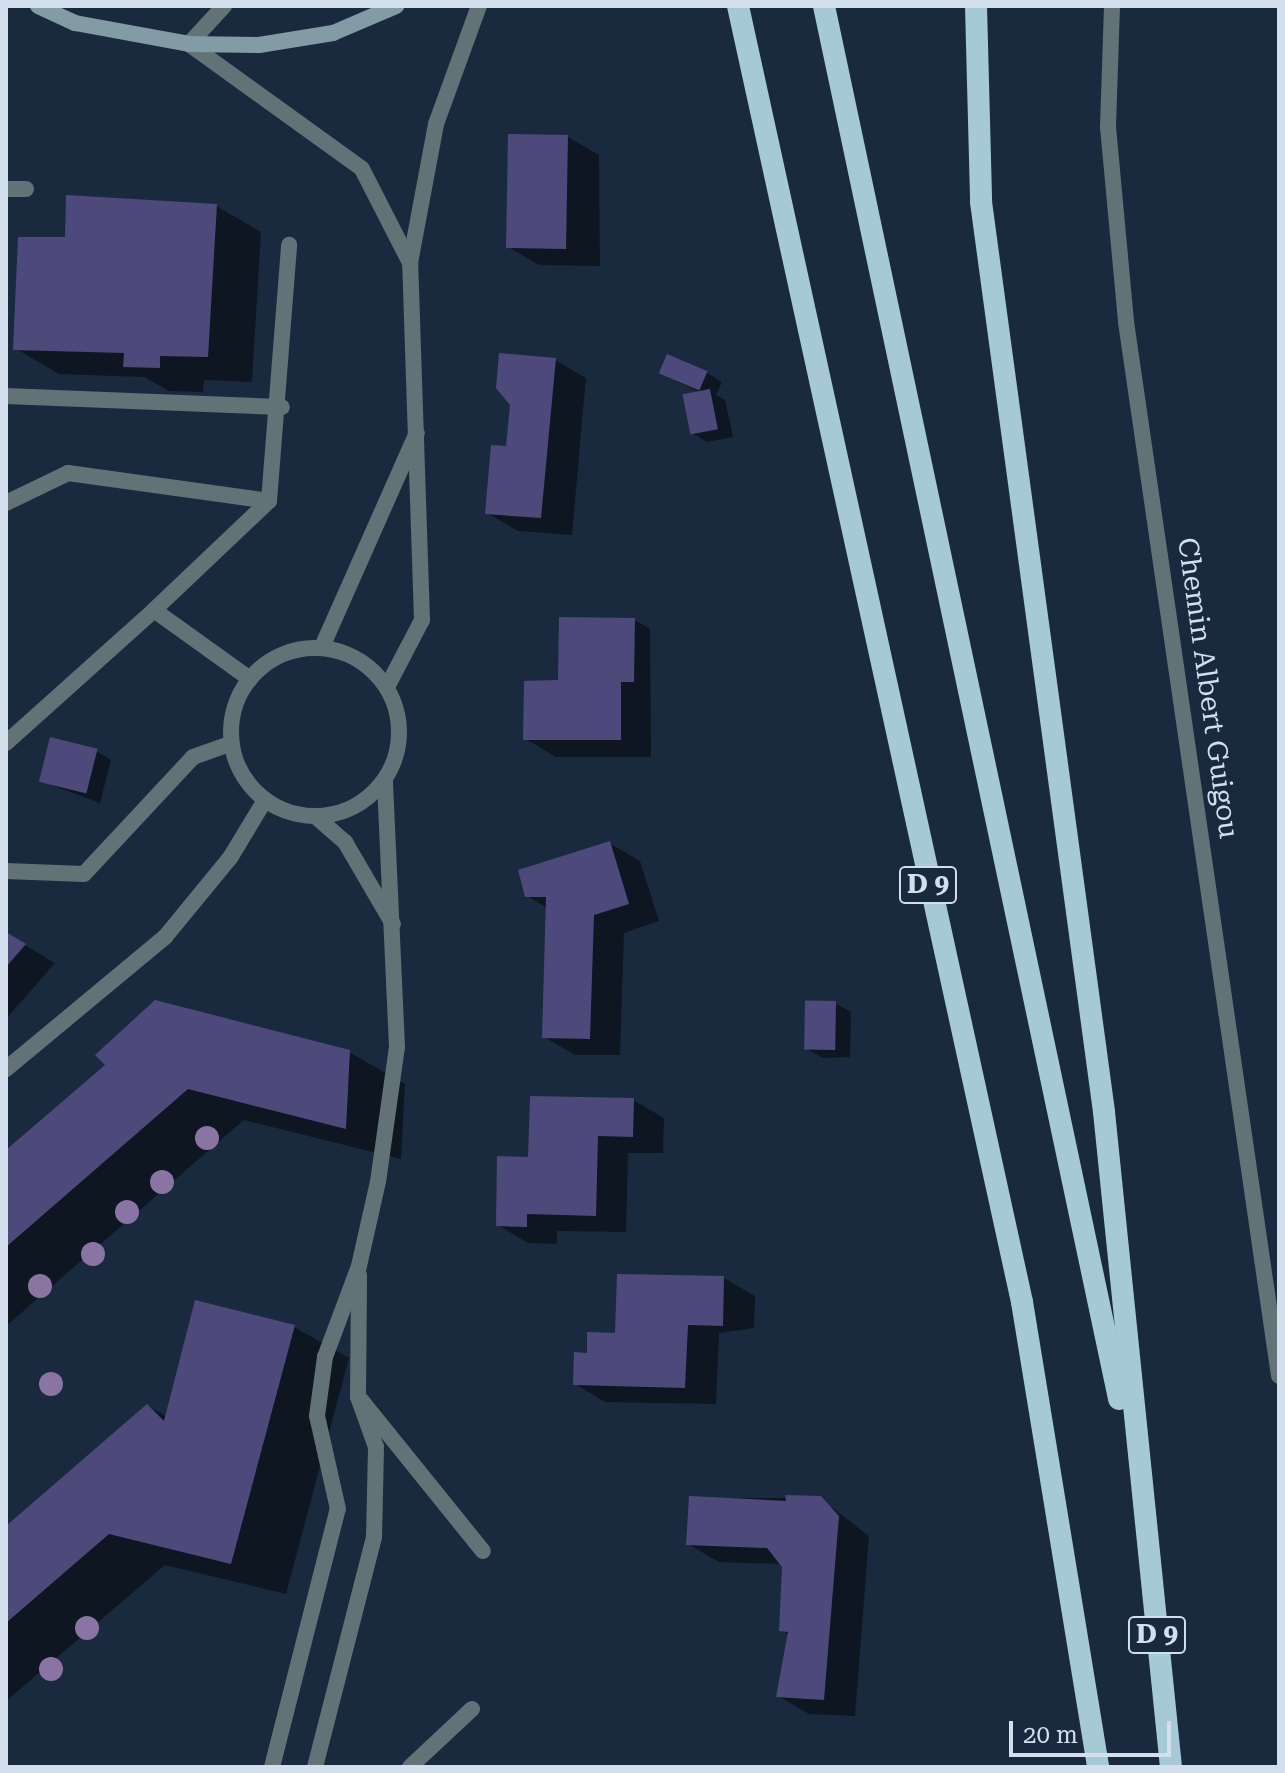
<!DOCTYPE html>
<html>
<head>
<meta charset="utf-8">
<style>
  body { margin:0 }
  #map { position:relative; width:1285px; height:1773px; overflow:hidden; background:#192a3f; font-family:"Roboto Serif",serif }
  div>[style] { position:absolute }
  .shadow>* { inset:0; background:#0007 }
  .building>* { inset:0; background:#4d4a7b; transform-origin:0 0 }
  .service>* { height:16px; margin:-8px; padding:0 8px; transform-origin:8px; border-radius:8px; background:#627277 }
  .minor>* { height:16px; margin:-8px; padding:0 8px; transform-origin:8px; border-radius:8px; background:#627277 }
  .tertiary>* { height:16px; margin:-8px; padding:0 8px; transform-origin:8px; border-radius:8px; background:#627277 }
  .tertiary>.ring { margin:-8px; padding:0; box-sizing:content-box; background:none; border:16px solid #627277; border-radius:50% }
  .secondary>* { height:16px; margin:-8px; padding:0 8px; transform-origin:8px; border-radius:8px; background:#829ba4 }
  .trunk>* { height:22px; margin:-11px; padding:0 11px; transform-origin:11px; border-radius:11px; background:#a5cad6 }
  .trees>* { width:24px; height:24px; margin:-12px; border-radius:50%; background:#8974a4 }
  span { translate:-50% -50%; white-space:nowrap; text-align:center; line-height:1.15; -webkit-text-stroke:7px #192a3f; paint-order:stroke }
  .shield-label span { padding:2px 6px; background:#192a3f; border:2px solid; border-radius:6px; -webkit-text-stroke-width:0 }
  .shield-label { font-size:26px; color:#d3dfed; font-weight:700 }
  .street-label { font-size:28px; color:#d3dfed }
  .frame { position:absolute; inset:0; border:8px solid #d3dfed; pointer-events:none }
  .scale { position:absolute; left:1009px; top:1721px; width:162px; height:36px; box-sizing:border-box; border:4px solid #d3dfed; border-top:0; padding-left:10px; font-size:24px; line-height:28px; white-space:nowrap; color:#d3dfed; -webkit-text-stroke:6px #192a3f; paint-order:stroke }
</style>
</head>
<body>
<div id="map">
  <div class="shadow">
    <div style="clip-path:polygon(568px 137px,599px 155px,600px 266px,539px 265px,508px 247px)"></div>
    <div style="clip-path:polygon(216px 206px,261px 232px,252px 382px,204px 380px,203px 392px,169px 391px,144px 377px,59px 374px,15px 348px,67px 239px)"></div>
    <div style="clip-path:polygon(555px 360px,586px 378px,572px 535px,518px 531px,487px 513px,508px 449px,512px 404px)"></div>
    <div style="clip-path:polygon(707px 373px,722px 382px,716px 395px,725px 400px,733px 437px,707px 442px,692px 433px,701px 393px,676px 381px)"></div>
    <div style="clip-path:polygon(635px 620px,650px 629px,651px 757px,556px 757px,526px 739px,560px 682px)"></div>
    <div style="clip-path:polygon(96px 751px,111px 760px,100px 803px,41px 781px)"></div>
    <div style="clip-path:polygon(609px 843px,640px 861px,659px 921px,624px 933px,620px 1055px,575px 1055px,544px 1037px,547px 908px,527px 896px)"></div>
    <div style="clip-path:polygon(6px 934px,55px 963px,6px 1019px)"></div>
    <div style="clip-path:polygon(835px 1003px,851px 1012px,850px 1057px,823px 1058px,807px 1049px)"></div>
    <div style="clip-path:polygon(349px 1052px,405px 1084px,401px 1159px,244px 1120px,6px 1326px,6px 1153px,107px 1066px)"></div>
    <div style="clip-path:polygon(633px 1100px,664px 1118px,663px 1153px,628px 1153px,626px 1232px,557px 1231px,557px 1244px,528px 1243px,498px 1225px,530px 1159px)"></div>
    <div style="clip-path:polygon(724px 1278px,755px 1296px,754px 1328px,719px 1333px,716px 1404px,605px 1402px,575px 1384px,589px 1355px)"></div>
    <div style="clip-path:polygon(294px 1327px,349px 1358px,286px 1594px,165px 1565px,6px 1701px,6px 1529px,148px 1406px,167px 1417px)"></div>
    <div style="clip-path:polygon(690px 1498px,820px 1498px,869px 1536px,855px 1716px,809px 1714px,778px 1696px,790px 1635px,781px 1630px,783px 1564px,719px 1562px,688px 1544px)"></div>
  </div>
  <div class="building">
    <div style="left:508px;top:134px;width:60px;height:114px;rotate:1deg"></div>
    <div style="clip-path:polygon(66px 195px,217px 204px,208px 357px,160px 356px,160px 368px,123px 367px,124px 353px,13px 350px,18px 237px,65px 237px)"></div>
    <div style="clip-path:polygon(499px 353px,556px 358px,541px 518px,485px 514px,491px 445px,506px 446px,510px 405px,496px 388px)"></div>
    <div style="left:667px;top:354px;width:44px;height:21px;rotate:23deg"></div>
    <div style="left:710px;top:389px;width:41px;height:28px;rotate:79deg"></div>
    <div style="clip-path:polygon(559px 617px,635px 618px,634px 682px,621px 682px,621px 740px,523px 740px,524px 681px,558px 680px)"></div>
    <div style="left:50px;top:737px;width:49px;height:46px;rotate:14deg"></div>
    <div style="clip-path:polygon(610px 841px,629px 904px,594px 915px,590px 1039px,542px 1038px,546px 897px,525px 897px,518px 870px)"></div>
    <div style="clip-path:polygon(6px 932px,26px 944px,6px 967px)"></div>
    <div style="clip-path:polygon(155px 1000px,350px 1050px,346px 1129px,188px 1089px,6px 1247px,6px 1150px,105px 1065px,95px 1055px)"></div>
    <div style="left:836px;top:1001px;width:49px;height:31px;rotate:91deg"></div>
    <div style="clip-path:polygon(530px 1096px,634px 1098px,633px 1137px,598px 1136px,596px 1216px,527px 1214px,527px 1227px,496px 1226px,497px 1156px,528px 1157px)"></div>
    <div style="clip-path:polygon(617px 1274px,724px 1276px,723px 1326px,688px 1325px,685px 1388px,573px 1385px,574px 1352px,587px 1353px,587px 1332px,615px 1333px)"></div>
    <div style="clip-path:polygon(195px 1300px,295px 1325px,231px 1564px,109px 1534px,6px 1623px,6px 1526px,147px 1404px,164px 1421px)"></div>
    <div style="clip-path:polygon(785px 1495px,821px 1496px,839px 1516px,824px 1700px,776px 1697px,788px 1632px,779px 1631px,782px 1567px,767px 1548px,686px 1545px,689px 1496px,786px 1501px)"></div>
  </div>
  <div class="service">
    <div style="left:189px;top:44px;width:52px;rotate:-47.4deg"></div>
    <div style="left:6px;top:189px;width:20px"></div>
    <div style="left:6px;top:396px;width:276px;rotate:2.3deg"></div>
    <div style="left:6px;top:503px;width:69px;rotate:-25.8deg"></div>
    <div style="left:68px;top:473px;width:203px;rotate:7.9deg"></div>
    <div style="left:250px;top:679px;width:118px;rotate:-144.3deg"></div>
    <div style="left:154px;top:610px;width:158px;rotate:-43.5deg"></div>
    <div style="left:269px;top:501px;width:257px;rotate:-85.5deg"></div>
    <div style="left:6px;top:743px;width:199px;rotate:-41.9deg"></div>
    <div style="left:6px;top:871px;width:78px;rotate:2.2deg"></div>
    <div style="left:84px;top:874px;width:160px;rotate:-47deg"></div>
    <div style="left:193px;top:757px;width:41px;rotate:-19.7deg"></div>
    <div style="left:361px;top:1400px;width:194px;rotate:51.1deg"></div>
    <div style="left:410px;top:1767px;width:85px;rotate:-43.1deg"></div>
  </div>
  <div class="minor">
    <div style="left:1112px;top:6px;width:121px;rotate:91.9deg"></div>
    <div style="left:1108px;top:127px;width:196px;rotate:84.7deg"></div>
    <div style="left:1126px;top:322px;width:1065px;rotate:81.74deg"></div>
  </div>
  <div class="tertiary">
    <div style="left:189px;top:44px;width:213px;rotate:35.8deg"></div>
    <div style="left:362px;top:169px;width:106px;rotate:62.9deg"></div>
    <div style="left:322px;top:647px;width:234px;rotate:-66.1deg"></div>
    <div class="ring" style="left:231px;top:648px;width:152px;height:152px"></div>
    <div style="left:387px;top:687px;width:76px;rotate:-62.4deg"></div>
    <div style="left:422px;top:620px;width:357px;rotate:-91.9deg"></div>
    <div style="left:410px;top:263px;width:141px;rotate:-79.4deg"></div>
    <div style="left:436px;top:124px;width:126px;rotate:-70deg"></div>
    <div style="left:315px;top:816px;width:40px;rotate:41deg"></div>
    <div style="left:345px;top:842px;width:95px;rotate:59.7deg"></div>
    <div style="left:6px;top:1069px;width:207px;rotate:-39.7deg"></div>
    <div style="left:165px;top:937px;width:102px;rotate:-50.6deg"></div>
    <div style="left:230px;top:858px;width:68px;rotate:-58.9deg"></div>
    <div style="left:272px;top:1767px;width:266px;rotate:-75.7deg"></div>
    <div style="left:338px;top:1509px;width:95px;rotate:-102.7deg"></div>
    <div style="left:317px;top:1416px;width:60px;rotate:-82.3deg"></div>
    <div style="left:325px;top:1357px;width:97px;rotate:-69.5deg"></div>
    <div style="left:359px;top:1266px;width:86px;rotate:-77.3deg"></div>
    <div style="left:378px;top:1182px;width:136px;rotate:-82deg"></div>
    <div style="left:397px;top:1047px;width:267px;rotate:-92.6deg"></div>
    <div style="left:315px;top:1767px;width:237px;rotate:-75.6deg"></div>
    <div style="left:374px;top:1537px;width:90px;rotate:-88.7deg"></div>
    <div style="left:376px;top:1447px;width:53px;rotate:-109.8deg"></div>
    <div style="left:358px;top:1397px;width:122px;rotate:-89.5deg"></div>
  </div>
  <div class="secondary">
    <div style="left:38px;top:6px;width:41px;rotate:24.7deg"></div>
    <div style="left:75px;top:23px;width:116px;rotate:10.4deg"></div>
    <div style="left:189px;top:44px;width:70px;rotate:0.8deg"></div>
    <div style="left:259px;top:45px;width:75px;rotate:-9.2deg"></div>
    <div style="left:333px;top:33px;width:69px;rotate:-23.2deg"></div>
  </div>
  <div class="trunk">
    <div style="left:738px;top:6px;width:1327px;rotate:77.64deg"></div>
    <div style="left:1022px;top:1302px;width:471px;rotate:80.7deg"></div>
    <div style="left:824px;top:6px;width:1424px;rotate:78.04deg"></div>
    <div style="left:976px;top:6px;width:196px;rotate:88.5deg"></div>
    <div style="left:981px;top:202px;width:918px;rotate:82.3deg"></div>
    <div style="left:1104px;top:1112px;width:658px;rotate:84.16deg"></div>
  </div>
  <div class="trees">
    <div style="left:207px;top:1138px"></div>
    <div style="left:162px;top:1182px"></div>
    <div style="left:127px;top:1212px"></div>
    <div style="left:93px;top:1254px"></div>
    <div style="left:40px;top:1286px"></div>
    <div style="left:51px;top:1384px"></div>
    <div style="left:87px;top:1628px"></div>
    <div style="left:51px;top:1669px"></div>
  </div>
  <div class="shield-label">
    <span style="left:928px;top:885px">D 9</span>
    <span style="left:1157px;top:1635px">D 9</span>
  </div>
  <div class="street-label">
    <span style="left:1208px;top:688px;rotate:82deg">Chemin Albert Guigou</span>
  </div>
  <div class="frame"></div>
  <div class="scale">20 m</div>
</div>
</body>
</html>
